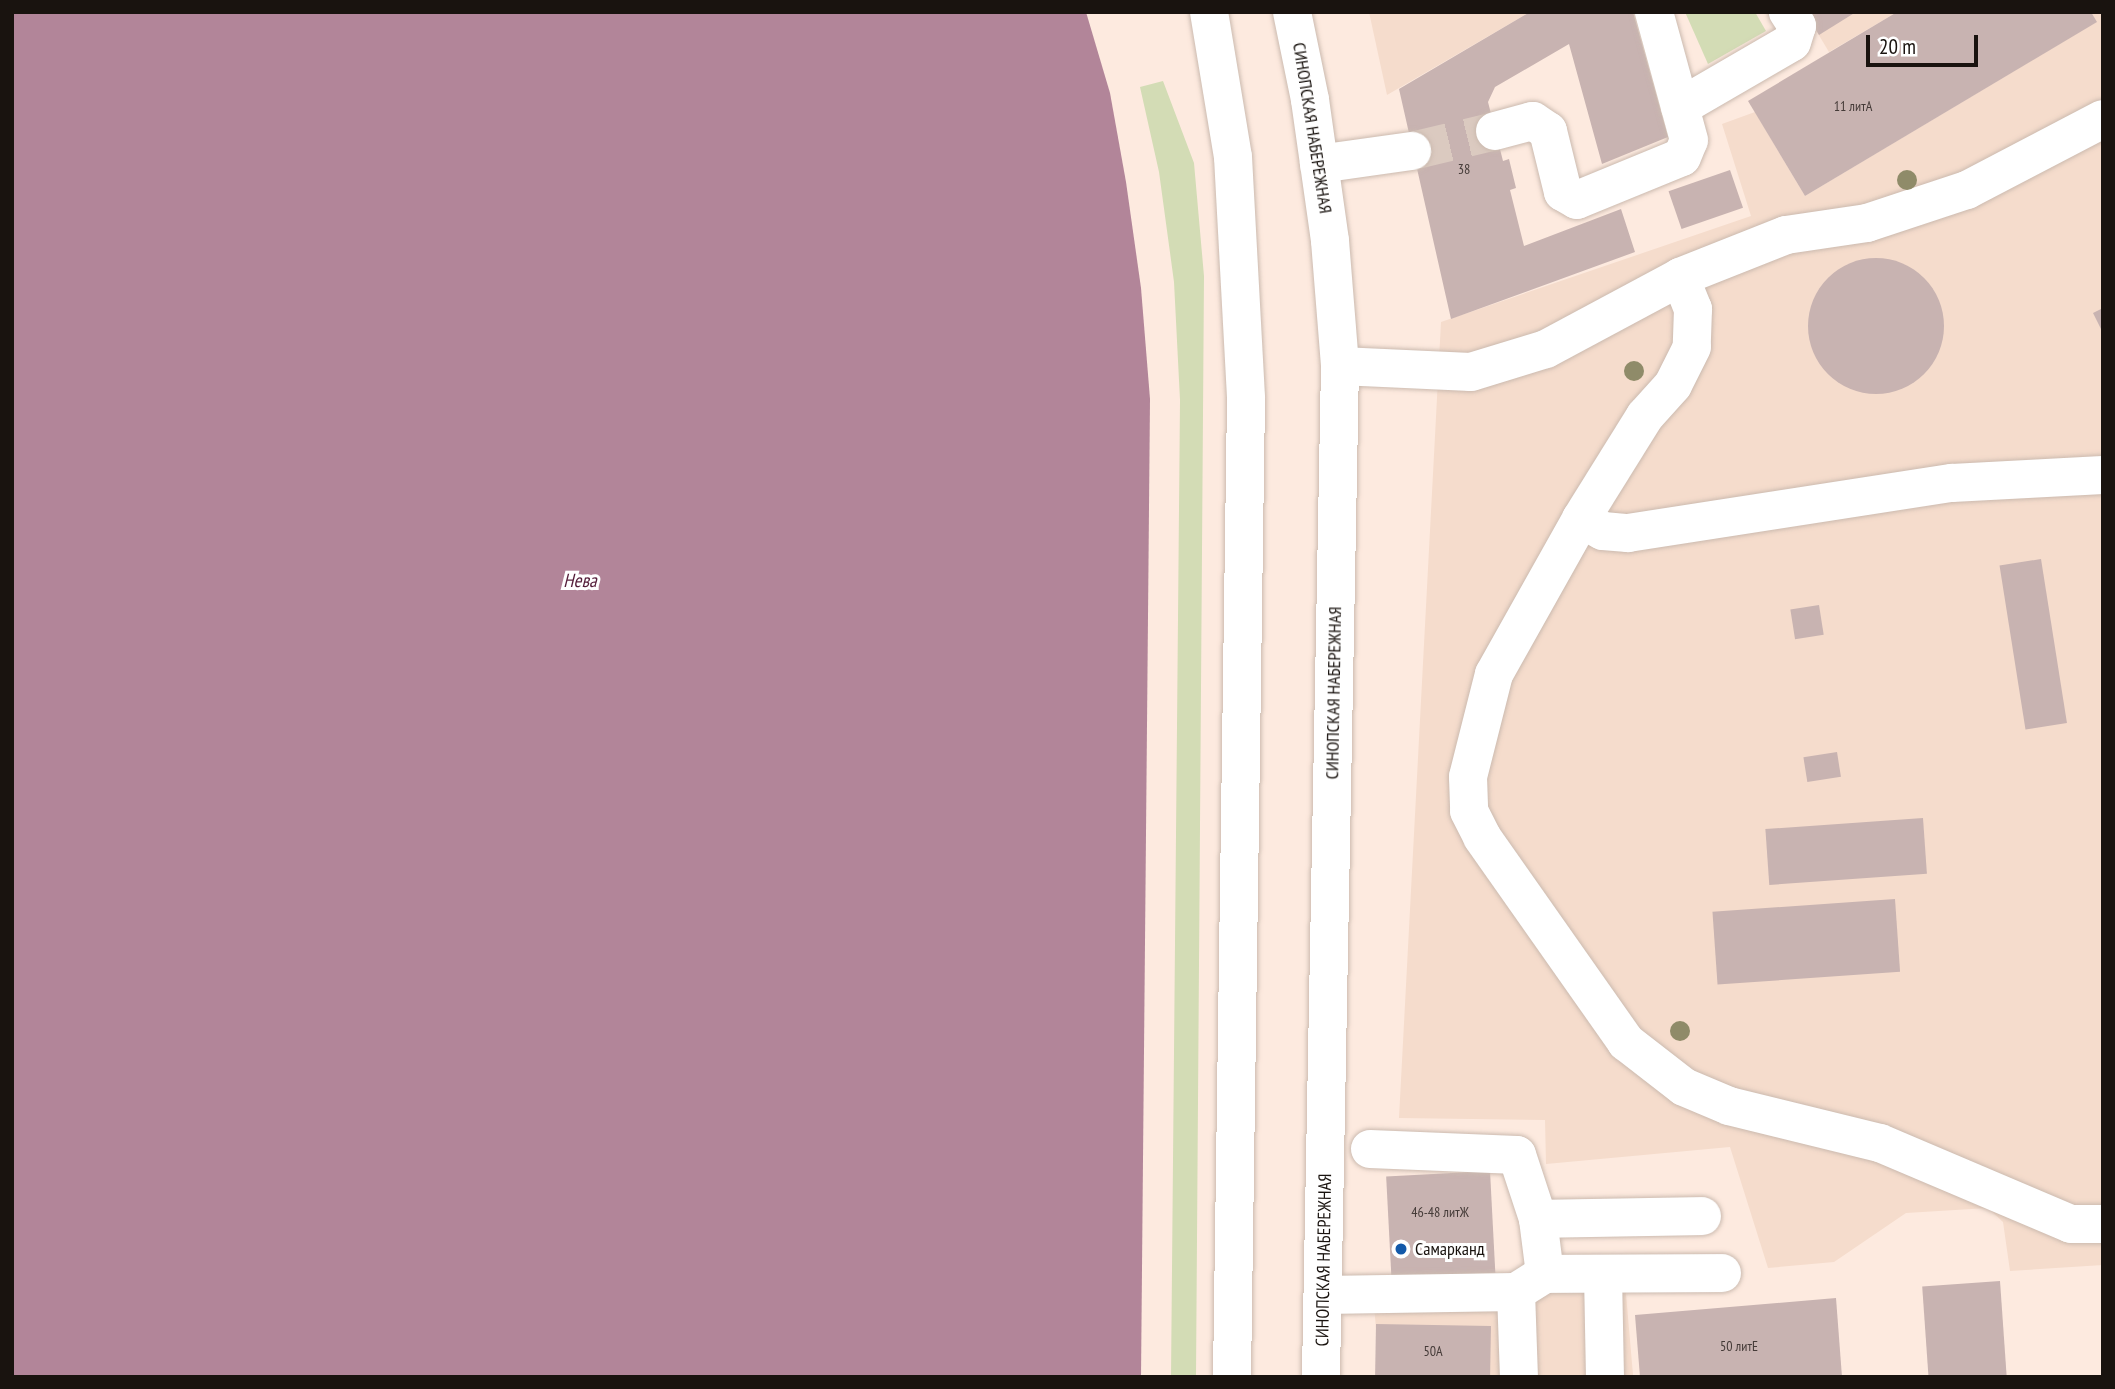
<!DOCTYPE html>
<html>
<head>
<meta charset="utf-8">
<style>
  body { margin:0 }
  #map { position:relative; width:2115px; height:1389px; overflow:hidden; background:#fdeadf; font-family:"PT Sans Narrow",sans-serif }
  div>[style] { position:absolute }
  .built>* { inset:0; background:#f5dccc; transform-origin:0 0 }
  .green>* { inset:0; background:#d3dcb5 }
  .water>* { inset:0; background:#b28599 }
  .building>* { inset:0; background:#c8b3b1; transform-origin:0 0 }
  .round { border-radius:50% }
  .minor-tunnel>* { height:38px; margin-top:-19px; transform-origin:0; background:repeating-linear-gradient(90deg,#dbcac0 0 38px,transparent 0 57px) }
  .roads { filter:drop-shadow(0 0 2px #cbbaaf) drop-shadow(0 0 2px #cbbaaf) }
  .minor>* { height:38px; margin:-19px; padding:0 19px; transform-origin:19px; border-radius:19px; background:#fff }
  .major>* { height:38px; margin:-19px; padding:0 19px; transform-origin:19px; border-radius:19px; background:#fff }
  .trees>* { width:20px; height:20px; margin:-10px; border-radius:50%; background:#8f8b69 }
  .dots>* { width:19px; height:19px; translate:-50% -50%; box-sizing:border-box; border:4px solid #fff; border-radius:50% }
  span { translate:-50% -50%; white-space:nowrap; text-align:center; line-height:1.15; -webkit-text-stroke:6px #fff; paint-order:stroke }
  .number-label { font-size:14px; color:#453b38 }
  .number-label span { -webkit-text-stroke-width:0 }
  .street-label { font-size:18px; color:#19130f }
  .poi-label { font-size:18px; color:#19130f }
  .left { translate:0 -50%; text-align:left }
  .water-label { font-size:19px; color:#551d3a; font-style:italic }
  .frame { position:absolute; inset:0; border:14px solid #19130f; pointer-events:none }
  .scale { position:absolute; left:1866px; top:35px; width:112px; height:32px; box-sizing:border-box; border:4px solid #19130f; border-top:0; padding-left:9px; font-size:21px; line-height:24px; white-space:nowrap; color:#19130f; -webkit-text-stroke:5px #fff; paint-order:stroke }
</style>
</head>
<body>
<div id="map">
  <div class="built">
    <div style="clip-path:polygon(1369px 12px,1530px 12px,1387px 95px)"></div>
    <div style="clip-path:polygon(1805px 12px,1897px 12px,1829px 52px)"></div>
    <div style="clip-path:polygon(2091px 12px,2103px 12px,2103px 1265px,2010px 1271px,2003px 1222px,1988px 1208px,1906px 1213px,1834px 1262px,1768px 1268px,1730px 1147px,1546px 1164px,1545px 1120px,1399px 1118px,1441px 322px,1751px 216px,1722px 124px,1755px 112px,1805px 196px,2096px 22px)"></div>
    <div style="left:1625px;top:1283px;width:94px;height:252px;rotate:85deg"></div>
  </div>
  <div class="green">
    <div style="clip-path:polygon(1685px 12px,1755px 12px,1766px 31px,1708px 64px)"></div>
    <div style="clip-path:polygon(1163px 81px,1194px 163px,1204px 276px,1196px 1377px,1171px 1377px,1180px 400px,1174px 282px,1159px 172px,1140px 87px)"></div>
  </div>
  <div class="water">
    <div style="clip-path:polygon(12px 12px,1086px 12px,1110px 93px,1126px 182px,1141px 288px,1150px 399px,1141px 1377px,12px 1377px)"></div>
  </div>
  <div class="building">
    <div style="clip-path:polygon(1530px 12px,1633px 12px,1668px 137px,1602px 164px,1569px 44px,1495px 87px,1488px 102px,1503px 161px,1509px 159px,1516px 188px,1510px 190px,1524px 246px,1621px 209px,1635px 252px,1451px 319px,1399px 89px)"></div>
    <div style="clip-path:polygon(1805px 12px,1856px 12px,1819px 35px)"></div>
    <div style="clip-path:polygon(1897px 12px,2091px 12px,2097px 22px,1805px 196px,1748px 101px)"></div>
    <div style="left:1730px;top:170px;width:40px;height:65px;rotate:71deg"></div>
    <div class="round" style="left:1808px;top:258px;width:136px;height:136px"></div>
    <div style="clip-path:polygon(2103px 308px,2103px 333px,2093px 313px)"></div>
    <div style="left:2041px;top:559px;width:166px;height:42px;rotate:81deg"></div>
    <div style="left:1819px;top:605px;width:30px;height:29px;rotate:81deg"></div>
    <div style="left:1837px;top:752px;width:25px;height:34px;rotate:81deg"></div>
    <div style="left:1923px;top:818px;width:56px;height:158px;rotate:86deg"></div>
    <div style="left:1895px;top:899px;width:73px;height:183px;rotate:86deg"></div>
    <div style="left:1490px;top:1171px;width:102px;height:104px;rotate:87deg"></div>
    <div style="left:2000px;top:1281px;width:96px;height:78px;rotate:86deg"></div>
    <div style="clip-path:polygon(1836px 1298px,1842px 1377px,1640px 1377px,1635px 1315px)"></div>
    <div style="left:1376px;top:1324px;width:115px;height:53px;rotate:1deg"></div>
  </div>
  <div class="minor-tunnel">
    <div style="left:1412px;top:151px;width:85px;rotate:-13.5deg"></div>
  </div>
  <div class="roads">
    <div class="minor">
      <div style="left:1680px;top:107px;width:129px;rotate:-30.1deg"></div>
      <div style="left:1792px;top:42px;width:17px;rotate:-73deg"></div>
      <div style="left:1797px;top:26px;width:17px;rotate:-123deg"></div>
      <div style="left:1495px;top:131px;width:39px;rotate:-15deg"></div>
      <div style="left:1533px;top:121px;width:18px;rotate:34deg"></div>
      <div style="left:1548px;top:131px;width:63px;rotate:76.2deg"></div>
      <div style="left:1563px;top:192px;width:16px;rotate:30deg"></div>
      <div style="left:1577px;top:200px;width:113px;rotate:-22.3deg"></div>
      <div style="left:1682px;top:157px;width:18px;rotate:-68deg"></div>
      <div style="left:1689px;top:140px;width:133px;rotate:-105.3deg"></div>
      <div style="left:1319px;top:164px;width:94px;rotate:-8deg"></div>
      <div style="left:1680px;top:277px;width:35px;rotate:68deg"></div>
      <div style="left:1693px;top:309px;width:38px;rotate:92deg"></div>
      <div style="left:1692px;top:347px;width:42px;rotate:116.6deg"></div>
      <div style="left:1673px;top:385px;width:42px;rotate:132.1deg"></div>
      <div style="left:1645px;top:416px;width:121px;rotate:121.9deg"></div>
      <div style="left:1581px;top:519px;width:178px;rotate:119.3deg"></div>
      <div style="left:1494px;top:674px;width:106px;rotate:104.2deg"></div>
      <div style="left:1468px;top:777px;width:34px;rotate:88deg"></div>
      <div style="left:1469px;top:811px;width:29px;rotate:63deg"></div>
      <div style="left:1482px;top:837px;width:251px;rotate:54.9deg"></div>
      <div style="left:1626px;top:1042px;width:73px;rotate:37.8deg"></div>
      <div style="left:1684px;top:1087px;width:49px;rotate:22.9deg"></div>
      <div style="left:1729px;top:1106px;width:155px;rotate:13.8deg"></div>
      <div style="left:1880px;top:1143px;width:207px;rotate:23deg"></div>
      <div style="left:2071px;top:1224px;width:32px"></div>
      <div style="left:1340px;top:366px;width:131px;rotate:2.6deg"></div>
      <div style="left:1471px;top:372px;width:78px;rotate:-17deg"></div>
      <div style="left:1546px;top:349px;width:152px;rotate:-28.2deg"></div>
      <div style="left:1680px;top:277px;width:114px;rotate:-21.6deg"></div>
      <div style="left:1786px;top:235px;width:82px;rotate:-8.4deg"></div>
      <div style="left:1867px;top:223px;width:105px;rotate:-18.3deg"></div>
      <div style="left:1967px;top:190px;width:153px;rotate:-27.6deg"></div>
      <div style="left:1581px;top:519px;width:25px;rotate:29deg"></div>
      <div style="left:1603px;top:531px;width:25px;rotate:5deg"></div>
      <div style="left:1628px;top:533px;width:328px;rotate:-8.8deg"></div>
      <div style="left:1952px;top:483px;width:151px;rotate:-3deg"></div>
      <div style="left:1370px;top:1149px;width:147px;rotate:2.3deg"></div>
      <div style="left:1517px;top:1155px;width:67px;rotate:71.8deg"></div>
      <div style="left:1545px;top:1274px;width:177px;rotate:-0.3deg"></div>
      <div style="left:1603px;top:1274px;width:103px;rotate:88.9deg"></div>
      <div style="left:1516px;top:1292px;width:85px;rotate:88deg"></div>
      <div style="left:1323px;top:1295px;width:193px;rotate:-0.9deg"></div>
      <div style="left:1516px;top:1292px;width:34px;rotate:-32deg"></div>
      <div style="left:1545px;top:1274px;width:55px;rotate:-97.3deg"></div>
      <div style="left:1538px;top:1219px;width:164px;rotate:-1deg"></div>
    </div>
    <div class="major">
      <div style="left:1209px;top:12px;width:147px;rotate:80.6deg"></div>
      <div style="left:1233px;top:157px;width:242px;rotate:86.9deg"></div>
      <div style="left:1246px;top:399px;width:978px;rotate:90.82deg"></div>
      <div style="left:1292px;top:12px;width:90px;rotate:78.4deg"></div>
      <div style="left:1310px;top:100px;width:142px;rotate:81.9deg"></div>
      <div style="left:1330px;top:241px;width:125px;rotate:85.4deg"></div>
      <div style="left:1340px;top:366px;width:1011px;rotate:91.08deg"></div>
    </div>
  </div>
  <div class="trees">
    <div style="left:1907px;top:180px"></div>
    <div style="left:1634px;top:371px"></div>
    <div style="left:1680px;top:1031px"></div>
  </div>
  <div class="dots">
    <div style="left:1401px;top:1249px;background:#1359a9"></div>
  </div>
  <div class="number-label">
    <span style="left:1853px;top:106px">11 литА</span>
    <span style="left:1464px;top:169px">38</span>
    <span style="left:1440px;top:1212px">46-48 литЖ</span>
    <span style="left:1739px;top:1346px">50 литЕ</span>
    <span style="left:1433px;top:1351px">50А</span>
  </div>
  <div class="street-label">
    <span style="left:1312px;top:128px;rotate:81deg">СИНОПСКАЯ НАБЕРЕЖНАЯ</span>
    <span style="left:1334px;top:693px;rotate:-89deg">СИНОПСКАЯ НАБЕРЕЖНАЯ</span>
    <span style="left:1324px;top:1260px;rotate:-89deg">СИНОПСКАЯ НАБЕРЕЖНАЯ</span>
  </div>
  <div class="poi-label">
    <span class="left" style="left:1415px;top:1249px">Самарканд</span>
  </div>
  <div class="water-label">
    <span style="left:580px;top:581px">Нева</span>
  </div>
  <div class="frame"></div>
  <div class="scale">20 m</div>
</div>
</body>
</html>
